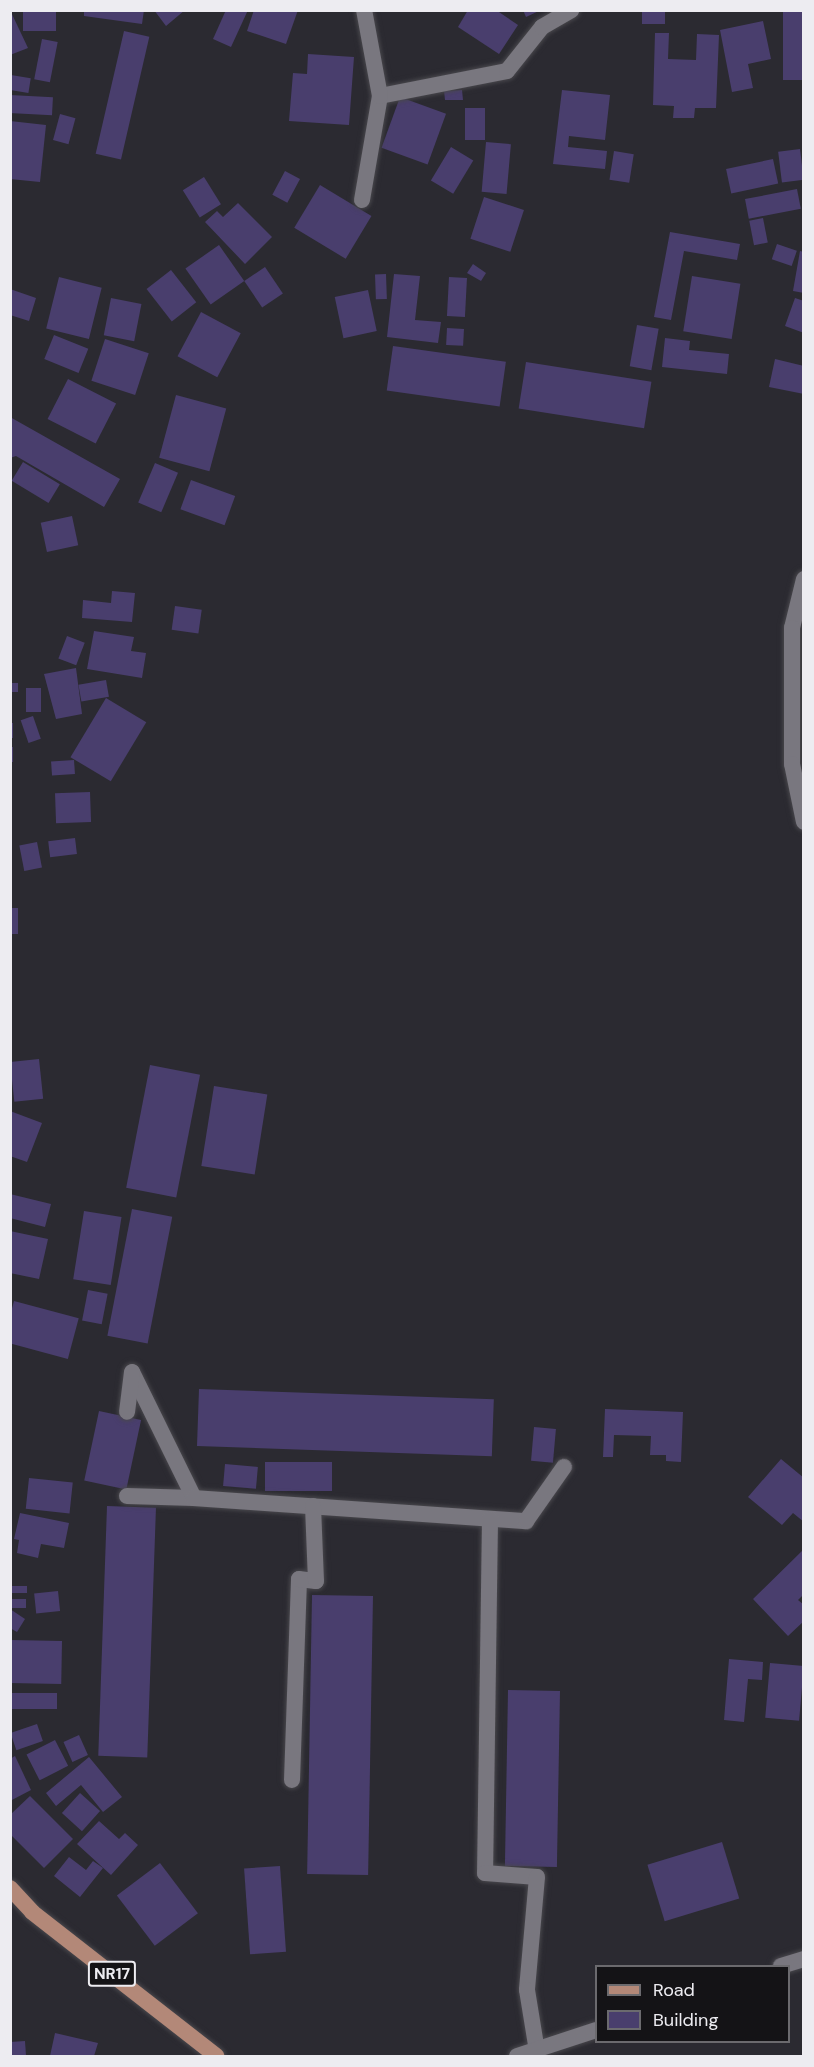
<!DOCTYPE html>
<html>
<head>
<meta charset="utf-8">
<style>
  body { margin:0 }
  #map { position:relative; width:814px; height:2067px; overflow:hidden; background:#2b2a31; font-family:"DM Sans",sans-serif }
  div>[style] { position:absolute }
  .building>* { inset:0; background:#493e6d; transform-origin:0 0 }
  .roads { filter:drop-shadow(0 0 2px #48474c) drop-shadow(0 0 2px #48474c) }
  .minor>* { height:16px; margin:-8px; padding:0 8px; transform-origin:8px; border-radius:8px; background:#79777f }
  .primary>* { height:16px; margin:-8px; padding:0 8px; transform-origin:8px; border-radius:8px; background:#b38878 }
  span { translate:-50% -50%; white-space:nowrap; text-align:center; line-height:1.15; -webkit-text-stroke:5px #141316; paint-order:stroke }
  .shield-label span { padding:2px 4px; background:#141316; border:2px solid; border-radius:4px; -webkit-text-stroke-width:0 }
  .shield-label { font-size:16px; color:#edecf1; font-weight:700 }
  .frame { position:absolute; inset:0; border:12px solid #edecf1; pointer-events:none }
  .legend { position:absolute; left:595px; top:1965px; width:195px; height:78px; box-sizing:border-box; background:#141316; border:2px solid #6b6a6e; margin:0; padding:8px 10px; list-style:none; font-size:18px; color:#edecf1 }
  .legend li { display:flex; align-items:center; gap:12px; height:30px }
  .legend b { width:30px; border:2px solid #6b6a6e }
</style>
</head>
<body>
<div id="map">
  <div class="building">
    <div style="clip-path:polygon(10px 10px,28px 48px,10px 55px)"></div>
    <div style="left:23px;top:10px;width:33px;height:21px"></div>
    <div style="clip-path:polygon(84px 10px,144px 10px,142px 24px,84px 16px)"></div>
    <div style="clip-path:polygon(154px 10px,185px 10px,166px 26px)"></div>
    <div style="clip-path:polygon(226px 10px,248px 10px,231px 47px,213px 39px)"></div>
    <div style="clip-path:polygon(254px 10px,298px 10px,286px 44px,247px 31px)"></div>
    <div style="clip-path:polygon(468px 10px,496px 10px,518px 25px,499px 54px,458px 27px)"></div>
    <div style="clip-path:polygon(523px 10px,541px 10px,526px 17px)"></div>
    <div style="left:642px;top:10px;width:23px;height:14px"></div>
    <div style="left:783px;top:10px;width:21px;height:70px"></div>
    <div style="clip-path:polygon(763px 21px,771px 59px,748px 64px,753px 88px,732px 92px,720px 30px)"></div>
    <div style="left:124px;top:31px;width:26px;height:126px;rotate:13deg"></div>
    <div style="clip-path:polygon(655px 33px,669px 33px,668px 59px,696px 60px,697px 34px,719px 35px,716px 108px,695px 108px,694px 118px,673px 118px,674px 106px,653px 105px)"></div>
    <div style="left:42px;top:39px;width:16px;height:41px;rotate:11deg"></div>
    <div style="clip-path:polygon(308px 54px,354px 57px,349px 125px,289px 121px,293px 73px,307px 74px)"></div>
    <div style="left:11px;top:75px;width:20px;height:15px;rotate:9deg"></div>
    <div style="clip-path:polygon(462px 90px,463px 100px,445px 100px,444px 91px)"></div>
    <div style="clip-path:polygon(562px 90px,610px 95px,605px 140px,569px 136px,568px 147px,607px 151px,605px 169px,553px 164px)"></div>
    <div style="left:10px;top:95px;width:43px;height:18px;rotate:3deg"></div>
    <div style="left:400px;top:97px;width:49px;height:54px;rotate:20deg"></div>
    <div style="left:465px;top:108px;width:20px;height:32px"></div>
    <div style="left:60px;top:114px;width:16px;height:27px;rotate:15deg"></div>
    <div style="clip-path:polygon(10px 121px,46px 125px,40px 182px,10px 179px)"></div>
    <div style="left:486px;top:142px;width:25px;height:50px;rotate:5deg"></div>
    <div style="left:451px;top:147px;width:26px;height:39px;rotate:31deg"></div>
    <div style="left:800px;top:149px;width:31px;height:22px;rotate:83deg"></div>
    <div style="left:614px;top:151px;width:20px;height:29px;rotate:9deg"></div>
    <div style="left:773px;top:159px;width:25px;height:48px;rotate:78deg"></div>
    <div style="left:285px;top:171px;width:17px;height:27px;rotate:28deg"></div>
    <div style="left:204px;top:177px;width:32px;height:25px;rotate:58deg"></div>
    <div style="left:320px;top:185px;width:60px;height:50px;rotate:31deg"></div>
    <div style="left:797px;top:189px;width:20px;height:53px;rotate:79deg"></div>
    <div style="left:484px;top:197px;width:42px;height:44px;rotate:18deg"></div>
    <div style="clip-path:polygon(238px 203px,272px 237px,245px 264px,205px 222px,217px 211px,223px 217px)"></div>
    <div style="left:763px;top:218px;width:25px;height:14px;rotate:79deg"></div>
    <div style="clip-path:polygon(670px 232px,740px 244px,737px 260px,684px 251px,671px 320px,654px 317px)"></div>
    <div style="left:777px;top:244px;width:21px;height:16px;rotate:19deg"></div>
    <div style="left:219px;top:245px;width:44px;height:41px;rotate:55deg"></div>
    <div style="clip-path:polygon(800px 251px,804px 252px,804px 293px,793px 291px)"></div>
    <div style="clip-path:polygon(473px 264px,486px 273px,481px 281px,467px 273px)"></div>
    <div style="left:265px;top:267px;width:32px;height:25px;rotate:56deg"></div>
    <div style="left:171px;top:270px;width:41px;height:31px;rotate:52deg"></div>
    <div style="left:386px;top:274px;width:25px;height:11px;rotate:88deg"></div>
    <div style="clip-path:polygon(394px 274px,420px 276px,415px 320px,441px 322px,438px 343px,387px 337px)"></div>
    <div style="left:692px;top:276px;width:49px;height:56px;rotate:9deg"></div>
    <div style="left:59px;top:277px;width:44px;height:53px;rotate:14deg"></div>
    <div style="left:449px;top:277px;width:18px;height:39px;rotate:3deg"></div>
    <div style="clip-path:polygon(10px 289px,36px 298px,29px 321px,10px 315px)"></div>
    <div style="left:368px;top:290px;width:42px;height:34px;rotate:78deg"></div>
    <div style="left:111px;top:298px;width:31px;height:38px;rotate:11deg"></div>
    <div style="clip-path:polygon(795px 298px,804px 301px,804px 333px,785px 326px)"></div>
    <div style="left:201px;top:312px;width:45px;height:50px;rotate:28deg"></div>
    <div style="left:637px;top:325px;width:22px;height:42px;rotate:10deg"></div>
    <div style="left:447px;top:328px;width:17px;height:17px;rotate:3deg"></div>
    <div style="left:54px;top:335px;width:37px;height:26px;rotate:22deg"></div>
    <div style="clip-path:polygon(665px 338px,690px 341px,689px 350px,729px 354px,727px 374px,662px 367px)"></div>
    <div style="left:105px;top:339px;width:46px;height:44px;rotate:18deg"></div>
    <div style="left:393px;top:346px;width:114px;height:45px;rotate:8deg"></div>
    <div style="clip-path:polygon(775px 359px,804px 366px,804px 394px,769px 387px)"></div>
    <div style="left:526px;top:362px;width:127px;height:47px;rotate:9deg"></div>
    <div style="left:68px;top:379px;width:54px;height:45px;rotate:27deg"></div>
    <div style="left:176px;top:395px;width:52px;height:65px;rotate:15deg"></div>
    <div style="clip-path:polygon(10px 417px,120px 479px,104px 507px,16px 456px,10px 458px)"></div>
    <div style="left:23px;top:462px;width:43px;height:22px;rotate:31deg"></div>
    <div style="left:155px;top:463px;width:25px;height:43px;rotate:23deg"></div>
    <div style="left:191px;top:480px;width:47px;height:31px;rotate:20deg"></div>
    <div style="left:72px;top:516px;width:30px;height:32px;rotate:78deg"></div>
    <div style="clip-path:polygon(112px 591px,135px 593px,132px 622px,82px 618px,83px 600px,111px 603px)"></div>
    <div style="left:175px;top:606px;width:27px;height:24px;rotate:8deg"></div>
    <div style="clip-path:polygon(94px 631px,134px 637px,131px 651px,146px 653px,142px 678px,87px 669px)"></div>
    <div style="left:67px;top:636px;width:19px;height:24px;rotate:21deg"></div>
    <div style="clip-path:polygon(76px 668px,82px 714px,56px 719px,44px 674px)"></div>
    <div style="left:106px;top:680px;width:17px;height:28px;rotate:80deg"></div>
    <div style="left:10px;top:683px;width:8px;height:9px"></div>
    <div style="left:26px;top:688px;width:15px;height:24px"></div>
    <div style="left:106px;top:698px;width:47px;height:69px;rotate:31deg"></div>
    <div style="left:33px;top:716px;width:24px;height:13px;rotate:71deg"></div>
    <div style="left:10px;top:723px;width:3px;height:15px"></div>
    <div style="left:10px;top:747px;width:3px;height:15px"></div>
    <div style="left:74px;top:760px;width:14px;height:23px;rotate:86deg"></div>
    <div style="left:90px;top:792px;width:30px;height:35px;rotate:88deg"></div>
    <div style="left:75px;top:838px;width:16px;height:27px;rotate:83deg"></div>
    <div style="left:37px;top:842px;width:26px;height:18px;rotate:79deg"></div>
    <div style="left:10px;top:908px;width:8px;height:26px"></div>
    <div style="left:39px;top:1059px;width:40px;height:29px;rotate:84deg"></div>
    <div style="left:150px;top:1065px;width:51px;height:125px;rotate:11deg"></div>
    <div style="left:214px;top:1086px;width:54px;height:81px;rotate:9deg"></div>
    <div style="clip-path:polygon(10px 1111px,42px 1123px,27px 1162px,10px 1156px)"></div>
    <div style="clip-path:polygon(10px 1194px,51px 1204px,45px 1227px,10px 1218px)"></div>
    <div style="left:132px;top:1209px;width:41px;height:129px;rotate:11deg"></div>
    <div style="left:84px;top:1211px;width:38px;height:69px;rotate:9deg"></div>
    <div style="clip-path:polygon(10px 1231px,48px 1239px,39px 1279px,10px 1273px)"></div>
    <div style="left:88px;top:1290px;width:20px;height:31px;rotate:11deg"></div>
    <div style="left:14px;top:1301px;width:67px;height:42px;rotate:15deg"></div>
    <div style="left:199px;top:1389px;width:295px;height:57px;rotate:2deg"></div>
    <div style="clip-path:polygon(605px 1409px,683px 1412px,681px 1462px,666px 1461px,666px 1455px,650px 1455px,651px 1436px,614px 1435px,613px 1457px,603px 1457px)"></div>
    <div style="left:99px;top:1411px;width:43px;height:71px;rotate:12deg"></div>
    <div style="left:534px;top:1427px;width:22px;height:34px;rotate:5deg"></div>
    <div style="clip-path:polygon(781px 1459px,804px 1478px,804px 1522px,793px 1513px,782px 1525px,748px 1497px)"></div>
    <div style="left:332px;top:1462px;width:29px;height:67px;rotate:90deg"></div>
    <div style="left:225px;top:1464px;width:33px;height:22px;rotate:5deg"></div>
    <div style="left:29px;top:1478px;width:44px;height:31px;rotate:6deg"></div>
    <div style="left:107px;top:1506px;width:49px;height:250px;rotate:2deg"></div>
    <div style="clip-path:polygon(20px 1513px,69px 1523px,64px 1548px,41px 1544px,38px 1558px,17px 1553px,19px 1540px,14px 1539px)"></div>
    <div style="clip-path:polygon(804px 1549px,804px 1594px,798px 1600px,804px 1605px,804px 1621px,788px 1636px,753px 1599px)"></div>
    <div style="left:10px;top:1586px;width:17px;height:7px"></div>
    <div style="left:58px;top:1591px;width:20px;height:24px;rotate:84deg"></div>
    <div style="left:312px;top:1595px;width:61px;height:279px;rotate:1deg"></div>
    <div style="left:10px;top:1599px;width:16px;height:9px"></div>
    <div style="clip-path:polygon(10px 1609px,25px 1619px,17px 1632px,10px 1628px)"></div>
    <div style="left:10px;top:1640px;width:52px;height:43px;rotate:1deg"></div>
    <div style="clip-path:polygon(729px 1659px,763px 1662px,762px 1680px,748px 1679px,744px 1722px,724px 1720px)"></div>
    <div style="left:770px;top:1663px;width:34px;height:55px;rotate:5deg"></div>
    <div style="left:508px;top:1690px;width:52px;height:176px;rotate:1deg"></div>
    <div style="left:57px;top:1693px;width:16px;height:47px;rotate:90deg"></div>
    <div style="left:37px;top:1724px;width:18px;height:28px;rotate:71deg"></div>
    <div style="left:79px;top:1735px;width:22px;height:17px;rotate:66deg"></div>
    <div style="left:55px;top:1740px;width:29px;height:32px;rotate:63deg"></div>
    <div style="clip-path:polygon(15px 1756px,31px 1790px,10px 1801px,10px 1759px)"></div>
    <div style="clip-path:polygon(89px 1757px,122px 1797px,103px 1812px,81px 1785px,56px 1806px,46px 1793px)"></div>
    <div style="left:80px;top:1793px;width:27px;height:27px;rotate:42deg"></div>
    <div style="clip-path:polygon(30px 1796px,73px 1839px,44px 1868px,10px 1834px,10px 1815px)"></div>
    <div style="clip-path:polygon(99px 1821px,119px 1839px,125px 1833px,138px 1845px,111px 1875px,77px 1844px)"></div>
    <div style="left:722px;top:1842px;width:59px;height:78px;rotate:73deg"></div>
    <div style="clip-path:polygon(69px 1857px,86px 1870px,93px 1861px,103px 1868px,80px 1897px,54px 1876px)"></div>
    <div style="left:160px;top:1863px;width:63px;height:54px;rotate:53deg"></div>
    <div style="left:280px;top:1866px;width:86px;height:36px;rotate:86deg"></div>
    <div style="clip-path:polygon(55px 2033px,98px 2043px,94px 2056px,50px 2056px)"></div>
    <div style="left:25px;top:2041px;width:15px;height:15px;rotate:86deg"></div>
  </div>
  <div class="roads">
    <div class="minor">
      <div style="left:380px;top:96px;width:129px;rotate:-11.1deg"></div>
      <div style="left:507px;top:71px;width:56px;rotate:-51.5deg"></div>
      <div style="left:542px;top:27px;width:34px;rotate:-30deg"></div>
      <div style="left:362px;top:200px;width:106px;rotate:-80.2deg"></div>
      <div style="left:380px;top:96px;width:87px;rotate:-100.5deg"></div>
      <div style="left:804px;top:579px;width:50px;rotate:103.8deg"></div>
      <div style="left:792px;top:628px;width:136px;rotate:90deg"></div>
      <div style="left:792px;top:764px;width:59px;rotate:78.3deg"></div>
      <div style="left:127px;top:1496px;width:67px;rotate:1.7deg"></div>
      <div style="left:194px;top:1498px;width:140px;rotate:-116.2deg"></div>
      <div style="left:132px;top:1372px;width:40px;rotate:97.1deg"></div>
      <div style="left:194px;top:1498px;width:333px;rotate:4deg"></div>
      <div style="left:526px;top:1521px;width:66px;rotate:-54.9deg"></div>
      <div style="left:490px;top:1519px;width:354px;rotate:90.8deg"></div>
      <div style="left:485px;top:1873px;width:52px;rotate:4.4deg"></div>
      <div style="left:537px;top:1877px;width:113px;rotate:95.1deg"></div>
      <div style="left:527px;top:1990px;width:62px;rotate:80.7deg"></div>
      <div style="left:292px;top:1780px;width:201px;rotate:-88deg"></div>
      <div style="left:299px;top:1579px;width:17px;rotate:7deg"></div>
      <div style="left:316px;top:1581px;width:75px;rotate:-92.3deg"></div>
      <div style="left:781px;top:1966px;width:24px;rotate:-17deg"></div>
      <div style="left:517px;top:2056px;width:83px;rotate:-18.2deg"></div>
    </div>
    <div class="primary">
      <div style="left:10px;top:1888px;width:33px;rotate:47deg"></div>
      <div style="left:32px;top:1912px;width:234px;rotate:38deg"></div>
    </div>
  </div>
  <div class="shield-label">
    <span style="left:112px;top:1974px">NR17</span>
  </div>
  <div class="frame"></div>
  <ul class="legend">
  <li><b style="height:8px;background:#b38878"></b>Road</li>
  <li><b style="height:16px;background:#493e6d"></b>Building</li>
  </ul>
</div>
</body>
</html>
